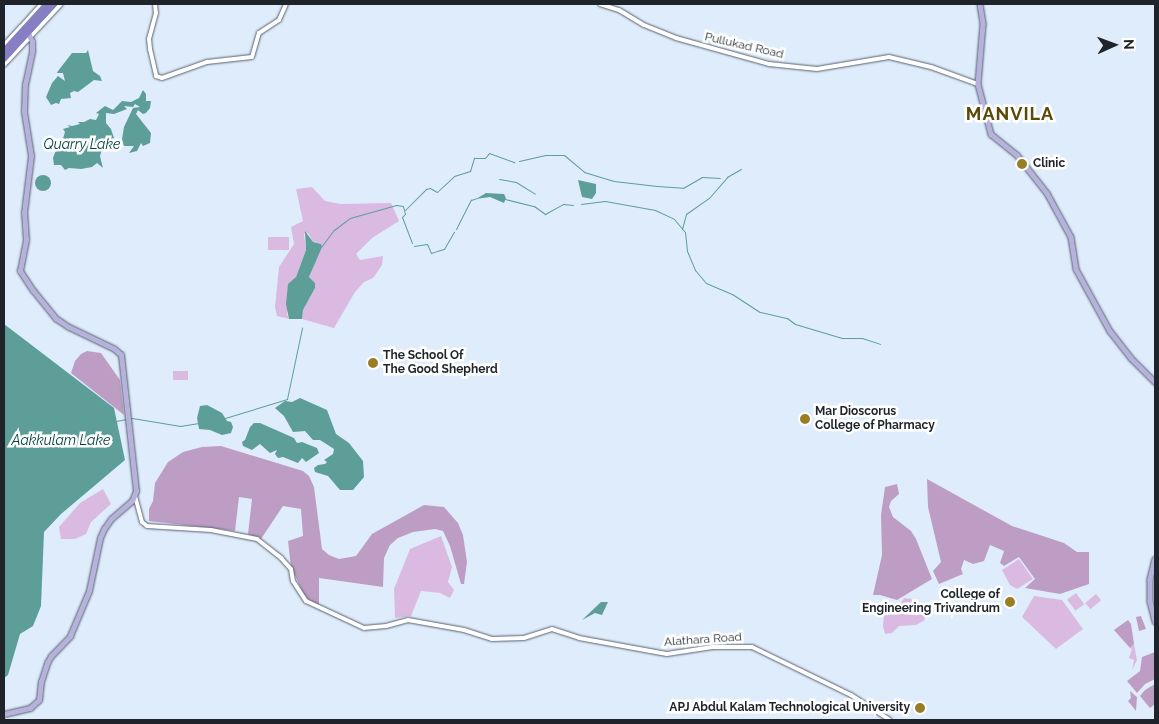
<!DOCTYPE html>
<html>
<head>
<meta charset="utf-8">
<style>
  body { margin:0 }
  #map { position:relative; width:1159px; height:724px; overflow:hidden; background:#dfecfc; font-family:Raleway,sans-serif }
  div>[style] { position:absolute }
  .green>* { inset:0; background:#dbbae2; transform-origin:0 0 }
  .forest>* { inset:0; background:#be9dc5 }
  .water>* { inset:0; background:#5d9e99 }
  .round { border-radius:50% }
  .stream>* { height:1px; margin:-0.5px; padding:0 0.5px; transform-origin:0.5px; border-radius:0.5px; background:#5d9e99 }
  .roads { filter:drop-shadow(0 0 1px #57616f) drop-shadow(0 0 1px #57616f) }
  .minor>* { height:4px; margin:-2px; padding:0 2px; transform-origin:2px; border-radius:2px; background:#fff }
  .major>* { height:4.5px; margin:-2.25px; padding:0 2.25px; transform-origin:2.25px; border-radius:2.25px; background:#b6b2db }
  .highway>* { height:5.5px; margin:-2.75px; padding:0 2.75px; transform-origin:2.75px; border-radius:2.75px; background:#867fc3 }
  .dots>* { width:14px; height:14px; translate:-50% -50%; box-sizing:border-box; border:2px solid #fff; border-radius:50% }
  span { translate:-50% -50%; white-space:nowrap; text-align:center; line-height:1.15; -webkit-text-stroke:5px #fff; paint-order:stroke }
  .street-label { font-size:12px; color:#1f242a }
  .poi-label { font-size:12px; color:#1f242a; font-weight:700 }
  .left { translate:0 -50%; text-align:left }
  .right { translate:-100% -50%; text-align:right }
  .water-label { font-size:14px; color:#01423f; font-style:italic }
  .district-label { font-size:18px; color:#5b4908; font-weight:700; letter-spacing:1px }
  .frame { position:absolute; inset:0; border:5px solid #1f242a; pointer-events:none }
  .north { position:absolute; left:1089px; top:20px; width:50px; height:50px; -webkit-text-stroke:4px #fff; paint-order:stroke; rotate:88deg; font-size:14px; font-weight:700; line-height:20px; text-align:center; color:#1f242a }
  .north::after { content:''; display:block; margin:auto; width:18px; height:22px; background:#1f242a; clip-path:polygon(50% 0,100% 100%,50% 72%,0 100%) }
</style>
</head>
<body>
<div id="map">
  <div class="green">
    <div style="clip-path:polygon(312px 187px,325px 201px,341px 204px,391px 203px,399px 221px,372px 238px,356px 254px,360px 260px,383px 256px,382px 265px,373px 278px,364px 282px,355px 292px,334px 328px,302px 319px,303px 310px,315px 288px,315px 283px,309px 278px,321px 244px,313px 242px,308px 233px,304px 234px,306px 250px,296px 277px,287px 314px,289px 319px,277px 316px,275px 307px,279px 267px,294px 244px,291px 227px,303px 221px,296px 189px)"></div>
    <div style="left:268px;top:237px;width:21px;height:13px"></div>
    <div style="left:188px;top:371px;width:9px;height:15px;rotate:90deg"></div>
    <div style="clip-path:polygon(103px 489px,111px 504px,91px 522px,86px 534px,75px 539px,61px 539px,59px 527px,80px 503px)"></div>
    <div style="clip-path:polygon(441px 536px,452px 567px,448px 582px,454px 590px,450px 598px,440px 593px,421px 591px,411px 616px,395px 618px,394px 589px,410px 549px)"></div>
    <div style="clip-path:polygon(1019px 559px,1033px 579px,1017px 589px,1010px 585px,1002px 570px)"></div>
    <div style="left:1076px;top:593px;width:14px;height:11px;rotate:54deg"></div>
    <div style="left:1096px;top:594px;width:8px;height:14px;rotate:50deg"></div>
    <div style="clip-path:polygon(1034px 596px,1062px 600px,1083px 629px,1056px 649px,1022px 617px)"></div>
    <div style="clip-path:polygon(904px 598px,912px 599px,920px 607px,915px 612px,922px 611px,925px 620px,916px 625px,899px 626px,892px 633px,885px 634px,883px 626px,885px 604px,901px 603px)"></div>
    <div style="clip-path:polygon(1134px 644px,1137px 660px,1132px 670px,1134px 660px,1129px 658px,1132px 649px,1130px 648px)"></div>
  </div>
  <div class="forest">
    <div style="clip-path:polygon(87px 351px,101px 353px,120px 380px,124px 415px,71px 373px,75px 361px,81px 354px)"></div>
    <div style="clip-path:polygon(221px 446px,303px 471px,309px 476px,314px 487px,322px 549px,329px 555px,339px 559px,356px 556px,372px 534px,424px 505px,444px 507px,458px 523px,463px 535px,467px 562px,464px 584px,461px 584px,450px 546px,443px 531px,435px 529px,413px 532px,398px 538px,390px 545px,384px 558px,383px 587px,319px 578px,319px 606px,305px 597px,291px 567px,288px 541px,303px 536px,301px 509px,283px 506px,261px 539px,248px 534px,252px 499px,239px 497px,235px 531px,149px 521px,149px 509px,153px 501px,155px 483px,168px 462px,183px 452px,202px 447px)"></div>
    <div style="clip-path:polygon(927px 479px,1012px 526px,1064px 543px,1077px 552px,1089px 552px,1089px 584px,1060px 594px,1025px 588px,1035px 579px,1019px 557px,1004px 566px,1000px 563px,1004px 551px,990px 545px,984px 561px,973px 564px,964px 560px,961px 569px,963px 574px,939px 584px,933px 571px,941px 562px,928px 507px)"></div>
    <div style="clip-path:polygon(897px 484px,899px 494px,891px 501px,889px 507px,893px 517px,911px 531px,916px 539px,932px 579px,897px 600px,880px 595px,873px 595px,882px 555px,881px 515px,885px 487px)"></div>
    <div style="clip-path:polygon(1141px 616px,1146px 629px,1139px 631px,1136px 617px)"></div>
    <div style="clip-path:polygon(1128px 620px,1131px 624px,1134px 644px,1130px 648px,1114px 630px)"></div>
    <div style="clip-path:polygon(1155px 652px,1155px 679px,1145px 684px,1137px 693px,1127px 681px,1140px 671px,1142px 657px)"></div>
    <div style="clip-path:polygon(1155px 684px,1155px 704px,1150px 708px,1140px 696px,1145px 690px)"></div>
    <div style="clip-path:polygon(1130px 691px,1137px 697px,1136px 711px,1128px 701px,1131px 698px)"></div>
  </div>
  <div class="water">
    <div style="clip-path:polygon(88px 50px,93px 71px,100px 76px,102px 81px,94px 80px,78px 92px,74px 91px,70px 93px,71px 98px,61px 99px,59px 104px,56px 103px,51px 105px,46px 97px,52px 83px,58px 76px,65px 81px,63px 73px,57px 73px,58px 71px,72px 53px,86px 53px)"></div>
    <div style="clip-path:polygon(143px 90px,146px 94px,146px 101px,151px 101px,150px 108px,146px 113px,143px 114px,138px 110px,136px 114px,151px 133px,150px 143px,143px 146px,141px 143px,137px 151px,129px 153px,134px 146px,124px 146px,122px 139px,124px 127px,133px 108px,140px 107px,135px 104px,133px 107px,124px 106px,127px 109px,114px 114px,106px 113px,106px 123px,111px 129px,114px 138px,109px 140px,105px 139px,100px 156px,103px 168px,97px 163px,92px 167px,81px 169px,69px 168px,65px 170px,61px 165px,54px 165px,53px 158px,56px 150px,54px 150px,54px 146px,58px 144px,58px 141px,62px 142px,65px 132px,63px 129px,70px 127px,67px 125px,72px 126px,80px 124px,78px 122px,84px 122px,90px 119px,96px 120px,99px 114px,96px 113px,105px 106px,113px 110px,122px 101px,131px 102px,139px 98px)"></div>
    <div class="round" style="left:35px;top:175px;width:16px;height:16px"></div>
    <div style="clip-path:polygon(578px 180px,596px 184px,596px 193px,592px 199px,582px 197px)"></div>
    <div style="clip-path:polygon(486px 193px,504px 194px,506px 198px,504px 203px,490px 197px,476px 199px)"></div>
    <div style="clip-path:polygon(305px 231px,313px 242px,321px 244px,322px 247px,309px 277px,315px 283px,315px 288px,303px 310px,302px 319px,289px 319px,286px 304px,288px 284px,296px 277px,306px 250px)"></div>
    <div style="clip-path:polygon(4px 324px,114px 408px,125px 460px,61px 514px,44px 532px,41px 606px,33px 626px,20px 634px,8px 675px,4px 678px)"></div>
    <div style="clip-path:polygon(300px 398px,327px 410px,336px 434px,349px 443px,363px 461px,364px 477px,353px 490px,340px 490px,328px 476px,315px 472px,314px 468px,318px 465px,325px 464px,327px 462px,324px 460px,333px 454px,334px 449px,320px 440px,313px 440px,305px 431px,293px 432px,284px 416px,275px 408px,285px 401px,292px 402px)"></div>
    <div style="clip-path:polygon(207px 405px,222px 413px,227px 421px,231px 422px,233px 427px,231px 433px,222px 435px,210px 430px,199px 429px,197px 418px,200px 406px)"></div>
    <div style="clip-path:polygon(254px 423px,260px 423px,294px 438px,297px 443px,302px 442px,317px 448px,319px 453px,306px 462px,302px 458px,298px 463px,283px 457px,278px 458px,275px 454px,277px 450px,270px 453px,260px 444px,252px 450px,243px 446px,242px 442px,245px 440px,250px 427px)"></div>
    <div style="clip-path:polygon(601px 602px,608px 602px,602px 615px,595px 613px,582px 620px)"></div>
  </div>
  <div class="stream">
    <div style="left:519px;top:161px;width:27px;rotate:-13deg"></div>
    <div style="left:545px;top:155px;width:19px"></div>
    <div style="left:564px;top:155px;width:26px;rotate:40deg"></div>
    <div style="left:584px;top:172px;width:31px;rotate:17deg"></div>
    <div style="left:614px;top:181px;width:43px;rotate:6.6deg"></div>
    <div style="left:657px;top:186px;width:26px;rotate:4deg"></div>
    <div style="left:683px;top:188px;width:22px;rotate:-30deg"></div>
    <div style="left:702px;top:177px;width:18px;rotate:3deg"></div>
    <div style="left:499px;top:179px;width:17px;rotate:10deg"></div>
    <div style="left:516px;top:182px;width:22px;rotate:32deg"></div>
    <div style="left:505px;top:199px;width:30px;rotate:14deg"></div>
    <div style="left:534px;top:206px;width:14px;rotate:36deg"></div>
    <div style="left:545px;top:214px;width:21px;rotate:-29deg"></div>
    <div style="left:563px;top:204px;width:10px;rotate:6deg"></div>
    <div style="left:581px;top:204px;width:24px;rotate:-7deg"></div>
    <div style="left:605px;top:201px;width:51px;rotate:10.2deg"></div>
    <div style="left:655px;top:210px;width:21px;rotate:25deg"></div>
    <div style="left:674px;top:219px;width:17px;rotate:50deg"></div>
    <div style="left:685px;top:232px;width:19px;rotate:84deg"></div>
    <div style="left:687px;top:251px;width:21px;rotate:67deg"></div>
    <div style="left:695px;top:270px;width:17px;rotate:50deg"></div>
    <div style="left:706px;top:283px;width:28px;rotate:23deg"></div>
    <div style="left:732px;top:294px;width:33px;rotate:33deg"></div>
    <div style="left:760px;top:312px;width:28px;rotate:13deg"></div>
    <div style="left:787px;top:318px;width:10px;rotate:37deg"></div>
    <div style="left:795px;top:324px;width:49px;rotate:16.6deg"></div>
    <div style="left:842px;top:338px;width:20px"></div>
    <div style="left:862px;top:338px;width:19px;rotate:18deg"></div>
    <div style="left:405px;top:210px;width:30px;rotate:-45deg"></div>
    <div style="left:426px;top:189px;width:4px;rotate:-14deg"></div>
    <div style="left:430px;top:188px;width:8px;rotate:30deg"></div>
    <div style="left:437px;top:192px;width:23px;rotate:-43deg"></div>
    <div style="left:454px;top:176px;width:17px;rotate:-17deg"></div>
    <div style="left:470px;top:171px;width:14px;rotate:-73deg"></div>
    <div style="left:474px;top:158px;width:11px"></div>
    <div style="left:485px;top:158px;width:6px;rotate:-51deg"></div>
    <div style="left:489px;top:153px;width:27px;rotate:20deg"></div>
    <div style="left:456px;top:229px;width:33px;rotate:-63deg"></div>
    <div style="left:471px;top:200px;width:6px;rotate:-18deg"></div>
    <div style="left:682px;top:229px;width:16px;rotate:-75deg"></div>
    <div style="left:686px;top:214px;width:28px;rotate:-35deg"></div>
    <div style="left:709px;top:198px;width:28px;rotate:-49deg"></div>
    <div style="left:727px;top:177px;width:16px;rotate:-30deg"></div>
    <div style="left:414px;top:246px;width:13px;rotate:-9deg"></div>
    <div style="left:427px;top:244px;width:10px;rotate:66deg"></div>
    <div style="left:431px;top:253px;width:6px;rotate:-18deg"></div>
    <div style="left:437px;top:251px;width:7px;rotate:-16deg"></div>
    <div style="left:444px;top:249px;width:20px;rotate:-60deg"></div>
    <div style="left:321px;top:247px;width:21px;rotate:-53deg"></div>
    <div style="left:334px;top:230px;width:20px;rotate:-37deg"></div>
    <div style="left:350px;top:218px;width:48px;rotate:-15.8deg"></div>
    <div style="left:396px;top:205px;width:7px;rotate:8deg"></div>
    <div style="left:403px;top:206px;width:8px;rotate:76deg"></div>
    <div style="left:405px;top:214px;width:4px;rotate:135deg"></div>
    <div style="left:402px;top:217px;width:28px;rotate:69deg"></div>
    <div style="left:225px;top:418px;width:65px;rotate:-17deg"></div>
    <div style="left:287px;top:399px;width:73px;rotate:-78.1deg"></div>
    <div style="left:116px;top:421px;width:16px;rotate:-11deg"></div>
    <div style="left:132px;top:418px;width:49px;rotate:9.5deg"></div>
    <div style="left:180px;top:426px;width:19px;rotate:-9deg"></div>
  </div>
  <div class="roads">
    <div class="minor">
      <div style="left:155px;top:4px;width:9px;rotate:84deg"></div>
      <div style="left:156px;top:13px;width:27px;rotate:105deg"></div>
      <div style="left:149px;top:39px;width:10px;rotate:84deg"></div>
      <div style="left:150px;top:49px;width:28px;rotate:77deg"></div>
      <div style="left:156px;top:76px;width:6px;rotate:18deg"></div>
      <div style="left:162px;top:78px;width:48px;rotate:-19.6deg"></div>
      <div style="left:207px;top:62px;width:45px;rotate:-6.3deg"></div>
      <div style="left:252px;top:57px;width:25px;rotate:-74deg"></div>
      <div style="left:259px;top:33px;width:24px;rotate:-33deg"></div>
      <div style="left:279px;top:20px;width:17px;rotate:-66deg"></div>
      <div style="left:600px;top:4px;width:20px;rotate:18deg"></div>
      <div style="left:619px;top:10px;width:29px;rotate:31deg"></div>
      <div style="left:644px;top:25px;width:35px;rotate:22deg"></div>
      <div style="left:676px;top:38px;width:97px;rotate:15.6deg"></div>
      <div style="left:769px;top:64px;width:48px;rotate:5.9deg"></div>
      <div style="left:817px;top:69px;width:73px;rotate:-9.5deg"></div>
      <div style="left:889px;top:57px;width:43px;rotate:13.4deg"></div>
      <div style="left:931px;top:67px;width:50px;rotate:19.9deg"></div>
      <div style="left:25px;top:28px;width:4px;rotate:-166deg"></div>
      <div style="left:21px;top:27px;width:31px;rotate:-48deg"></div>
      <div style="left:4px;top:45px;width:25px;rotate:-47deg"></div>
      <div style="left:4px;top:65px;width:83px;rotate:-46.9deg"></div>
      <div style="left:135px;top:496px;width:27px;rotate:75deg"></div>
      <div style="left:142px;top:522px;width:6px;rotate:39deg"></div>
      <div style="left:147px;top:526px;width:64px;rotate:3.6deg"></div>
      <div style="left:211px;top:530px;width:47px;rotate:11.1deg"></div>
      <div style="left:257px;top:539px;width:31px;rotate:38deg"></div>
      <div style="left:281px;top:558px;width:15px;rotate:48deg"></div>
      <div style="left:291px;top:569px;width:12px;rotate:81deg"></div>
      <div style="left:293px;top:581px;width:24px;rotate:57deg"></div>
      <div style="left:306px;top:601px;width:64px;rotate:25deg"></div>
      <div style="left:364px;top:628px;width:22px;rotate:-5deg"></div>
      <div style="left:386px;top:626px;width:23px;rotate:-15deg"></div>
      <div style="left:408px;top:620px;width:57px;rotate:10.1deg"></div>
      <div style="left:464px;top:630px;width:29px;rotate:18deg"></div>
      <div style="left:492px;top:639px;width:32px;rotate:-2deg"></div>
      <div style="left:524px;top:638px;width:29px;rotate:-18deg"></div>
      <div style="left:552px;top:629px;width:28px;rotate:18deg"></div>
      <div style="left:579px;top:638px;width:89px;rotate:10.3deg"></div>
      <div style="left:667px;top:654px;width:46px;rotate:-8.8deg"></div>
      <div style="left:712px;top:647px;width:40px"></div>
      <div style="left:752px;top:647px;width:110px;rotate:25.9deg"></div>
      <div style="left:851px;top:695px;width:46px;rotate:32.7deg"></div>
    </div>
    <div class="major">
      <div style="left:980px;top:4px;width:20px;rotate:81deg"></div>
      <div style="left:983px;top:24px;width:60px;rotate:94.8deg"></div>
      <div style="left:978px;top:84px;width:52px;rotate:75.4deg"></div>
      <div style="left:991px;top:134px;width:33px;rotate:39deg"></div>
      <div style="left:1017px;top:155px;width:48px;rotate:51.7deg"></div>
      <div style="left:1047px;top:193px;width:50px;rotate:61.4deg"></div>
      <div style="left:1071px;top:237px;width:32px;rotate:81deg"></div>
      <div style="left:1076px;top:269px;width:71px;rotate:61.3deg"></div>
      <div style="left:1110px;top:331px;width:34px;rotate:52deg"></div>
      <div style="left:1131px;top:358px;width:34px;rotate:45deg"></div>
      <div style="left:1155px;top:559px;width:21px;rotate:104deg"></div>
      <div style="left:1150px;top:579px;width:22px;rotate:90deg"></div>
      <div style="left:1150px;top:601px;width:21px;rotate:76deg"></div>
      <div style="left:4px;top:714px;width:27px;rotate:-13deg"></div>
      <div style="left:30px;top:708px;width:12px;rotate:-42deg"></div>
      <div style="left:39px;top:700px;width:18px;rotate:-84deg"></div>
      <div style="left:41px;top:682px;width:20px;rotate:-72deg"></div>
      <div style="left:47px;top:663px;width:8px;rotate:-60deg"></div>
      <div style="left:51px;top:656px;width:28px;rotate:-46deg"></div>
      <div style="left:70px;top:636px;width:49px;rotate:-67.1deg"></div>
      <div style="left:89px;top:591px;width:54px;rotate:-78.3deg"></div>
      <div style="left:100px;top:538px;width:10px;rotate:-66deg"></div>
      <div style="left:104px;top:529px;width:12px;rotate:-55deg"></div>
      <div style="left:111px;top:519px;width:28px;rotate:-41deg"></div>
      <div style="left:132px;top:501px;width:11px;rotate:-68deg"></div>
      <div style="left:136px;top:491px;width:137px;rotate:-96.3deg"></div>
      <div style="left:121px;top:355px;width:9px;rotate:-139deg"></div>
      <div style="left:114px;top:349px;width:51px;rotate:-154.4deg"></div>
      <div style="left:68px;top:327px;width:14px;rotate:-146deg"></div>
      <div style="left:56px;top:319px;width:36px;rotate:-129deg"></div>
      <div style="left:33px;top:291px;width:24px;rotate:-123deg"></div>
      <div style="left:20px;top:271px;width:32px;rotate:-79deg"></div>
      <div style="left:26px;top:240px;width:27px;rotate:-94deg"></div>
      <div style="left:24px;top:213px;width:57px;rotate:-83deg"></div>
      <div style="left:31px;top:156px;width:45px;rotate:-99deg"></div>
      <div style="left:24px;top:112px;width:27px;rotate:-88deg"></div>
      <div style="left:25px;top:85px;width:35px;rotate:-78deg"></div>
      <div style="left:32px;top:51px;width:9px;rotate:-90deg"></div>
      <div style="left:32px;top:42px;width:12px;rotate:-114deg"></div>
    </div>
    <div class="highway">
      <div style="left:4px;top:51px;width:64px;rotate:-47.5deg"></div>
      <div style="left:4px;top:59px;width:74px;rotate:-47.7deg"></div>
    </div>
  </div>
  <div class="dots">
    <div style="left:1022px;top:164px;background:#987d25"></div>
    <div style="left:373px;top:363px;background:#987d25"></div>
    <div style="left:805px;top:419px;background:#987d25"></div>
    <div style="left:1010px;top:602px;background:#987d25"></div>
    <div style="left:920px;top:708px;background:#987d25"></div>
  </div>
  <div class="street-label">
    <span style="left:744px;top:46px;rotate:13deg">Pullukad Road</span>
    <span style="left:703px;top:640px;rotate:-4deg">Alathara Road</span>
  </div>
  <div class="poi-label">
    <span class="left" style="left:1033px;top:164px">Clinic</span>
    <span class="left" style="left:383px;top:363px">The School Of<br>The Good Shepherd</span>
    <span class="left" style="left:815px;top:419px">Mar Dioscorus<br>College of Pharmacy</span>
    <span class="right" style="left:1000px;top:602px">College of<br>Engineering Trivandrum</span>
    <span class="right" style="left:910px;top:708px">APJ Abdul Kalam Technological University</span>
  </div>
  <div class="water-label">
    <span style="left:82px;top:144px">Quarry Lake</span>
    <span style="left:61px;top:440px">Aakkulam Lake</span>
  </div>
  <div class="district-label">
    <span style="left:1010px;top:114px">MANVILA</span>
  </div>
  <div class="frame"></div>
  <div class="north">N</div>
</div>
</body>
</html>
